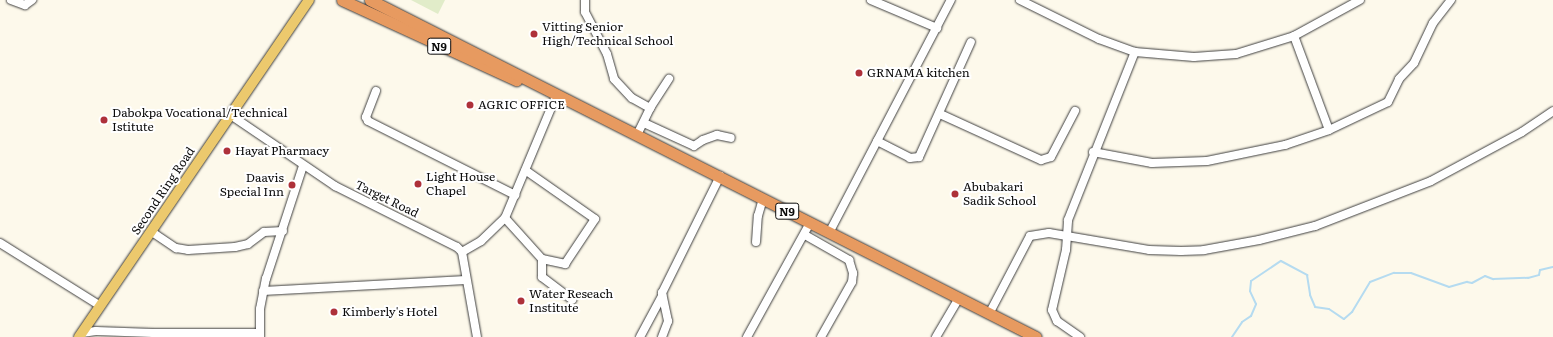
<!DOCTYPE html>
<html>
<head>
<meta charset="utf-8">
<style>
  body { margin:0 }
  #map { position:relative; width:1553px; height:337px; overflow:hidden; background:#fdf9eb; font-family:Literata,serif }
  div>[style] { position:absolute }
  .pitch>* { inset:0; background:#e1ecc9 }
  .stream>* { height:2px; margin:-1px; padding:0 1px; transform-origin:1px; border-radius:1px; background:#b5dbf0 }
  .roads { filter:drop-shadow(0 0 1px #3e3e3e) drop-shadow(0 0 1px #3e3e3e) }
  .minor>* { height:8px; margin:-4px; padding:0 4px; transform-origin:4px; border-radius:4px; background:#fff }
  .major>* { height:10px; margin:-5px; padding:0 5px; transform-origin:5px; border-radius:5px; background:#ecc96d }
  .highway>* { height:11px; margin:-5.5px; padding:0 5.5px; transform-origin:5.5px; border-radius:5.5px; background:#e79a60 }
  .dots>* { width:11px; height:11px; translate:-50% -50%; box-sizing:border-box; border:2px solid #fff; border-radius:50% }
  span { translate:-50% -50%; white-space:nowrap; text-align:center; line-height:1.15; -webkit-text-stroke:4px #fff; paint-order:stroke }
  .shield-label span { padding:1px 3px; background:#fff; border:1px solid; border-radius:3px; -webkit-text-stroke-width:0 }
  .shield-label { font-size:11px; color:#0b0b0b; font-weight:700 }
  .poi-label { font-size:12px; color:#0b0b0b }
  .left { translate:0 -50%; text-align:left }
  .right { translate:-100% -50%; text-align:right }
  .street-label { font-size:12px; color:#0b0b0b }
</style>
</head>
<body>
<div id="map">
  <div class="pitch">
    <div style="clip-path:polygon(411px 0,445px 0,438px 14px)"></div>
  </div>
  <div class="stream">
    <div style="left:1232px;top:337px;width:18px;rotate:-56deg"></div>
    <div style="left:1242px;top:322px;width:11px;rotate:-34deg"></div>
    <div style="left:1251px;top:316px;width:13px;rotate:-67deg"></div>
    <div style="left:1256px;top:304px;width:14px;rotate:-115deg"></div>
    <div style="left:1250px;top:291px;width:10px;rotate:-84deg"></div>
    <div style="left:1251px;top:281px;width:36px;rotate:-34deg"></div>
    <div style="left:1281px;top:261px;width:30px;rotate:28deg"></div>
    <div style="left:1307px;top:275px;width:20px;rotate:81deg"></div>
    <div style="left:1310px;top:295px;width:13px;rotate:67deg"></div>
    <div style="left:1315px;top:307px;width:14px;rotate:8deg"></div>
    <div style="left:1329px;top:309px;width:18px;rotate:34deg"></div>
    <div style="left:1344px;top:319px;width:11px;rotate:-41deg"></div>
    <div style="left:1352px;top:312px;width:35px;rotate:-59deg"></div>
    <div style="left:1370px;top:282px;width:26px;rotate:-21deg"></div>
    <div style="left:1394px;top:273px;width:17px"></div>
    <div style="left:1411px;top:273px;width:40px;rotate:20.2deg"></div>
    <div style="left:1449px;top:287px;width:19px;rotate:-16deg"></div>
    <div style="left:1467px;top:282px;width:5px;rotate:11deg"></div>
    <div style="left:1472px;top:283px;width:15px;rotate:-28deg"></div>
    <div style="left:1485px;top:276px;width:9px;rotate:21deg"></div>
    <div style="left:1493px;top:279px;width:35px;rotate:-2deg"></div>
    <div style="left:1528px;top:278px;width:11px;rotate:-15deg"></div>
    <div style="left:1539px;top:275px;width:5px;rotate:-79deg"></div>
    <div style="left:1540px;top:270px;width:13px;rotate:-13deg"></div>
  </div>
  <div class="roads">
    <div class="minor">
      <div style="left:11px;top:0;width:15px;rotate:20deg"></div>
      <div style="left:25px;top:5px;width:9px;rotate:-36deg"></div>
      <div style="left:585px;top:0;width:12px;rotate:90deg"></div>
      <div style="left:585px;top:12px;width:47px;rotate:62.4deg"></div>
      <div style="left:607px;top:54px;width:26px;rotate:74deg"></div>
      <div style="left:614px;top:79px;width:26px;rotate:47deg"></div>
      <div style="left:632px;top:98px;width:21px;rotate:29deg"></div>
      <div style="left:871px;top:0;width:72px;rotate:23deg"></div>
      <div style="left:1020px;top:0;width:88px;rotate:26.3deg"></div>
      <div style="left:1099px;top:39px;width:38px;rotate:20deg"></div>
      <div style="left:1135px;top:52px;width:59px;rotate:4.8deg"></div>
      <div style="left:1194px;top:57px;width:42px;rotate:-4.1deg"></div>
      <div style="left:1236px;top:54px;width:61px;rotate:-17.2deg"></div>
      <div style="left:1294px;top:36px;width:75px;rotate:-28.6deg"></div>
      <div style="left:1294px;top:36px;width:100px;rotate:69.6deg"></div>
      <div style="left:376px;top:91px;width:28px;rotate:111deg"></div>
      <div style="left:366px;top:117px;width:4px;rotate:63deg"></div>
      <div style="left:368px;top:121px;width:165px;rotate:26.7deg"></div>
      <div style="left:940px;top:114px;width:111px;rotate:24.5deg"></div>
      <div style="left:1041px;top:160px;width:10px;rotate:-17deg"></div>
      <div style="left:1051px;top:157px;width:52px;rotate:-62.4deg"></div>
      <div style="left:232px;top:116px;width:125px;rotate:34.2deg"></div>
      <div style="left:335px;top:186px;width:136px;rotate:26.6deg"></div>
      <div style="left:457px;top:247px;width:7px;rotate:45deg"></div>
      <div style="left:462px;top:252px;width:86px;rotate:80deg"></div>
      <div style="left:644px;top:123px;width:55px;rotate:24.7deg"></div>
      <div style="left:694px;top:146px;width:11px;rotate:-34deg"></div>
      <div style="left:703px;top:140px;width:15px;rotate:-20deg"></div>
      <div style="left:717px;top:135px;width:14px;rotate:12deg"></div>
      <div style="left:637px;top:135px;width:30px;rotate:-64deg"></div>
      <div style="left:650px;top:108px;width:35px;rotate:-57deg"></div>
      <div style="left:877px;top:141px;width:37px;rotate:27deg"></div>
      <div style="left:910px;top:158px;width:9px;rotate:-6deg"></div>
      <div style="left:919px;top:157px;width:126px;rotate:-65.7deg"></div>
      <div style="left:1093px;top:152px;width:60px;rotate:10.6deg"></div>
      <div style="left:1152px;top:163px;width:55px;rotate:-2.1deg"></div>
      <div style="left:1207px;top:161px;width:80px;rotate:-11.6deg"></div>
      <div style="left:1285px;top:145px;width:46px;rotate:-18.8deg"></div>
      <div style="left:1329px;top:130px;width:65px;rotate:-25.4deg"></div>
      <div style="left:1388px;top:102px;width:25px;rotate:-64deg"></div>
      <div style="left:1399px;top:79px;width:22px;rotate:-47deg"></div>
      <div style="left:1414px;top:63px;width:44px;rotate:-64.6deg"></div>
      <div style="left:1433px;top:23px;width:29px;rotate:-52deg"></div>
      <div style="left:505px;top:218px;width:55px;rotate:47.9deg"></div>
      <div style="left:542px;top:259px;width:24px;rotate:12deg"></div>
      <div style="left:565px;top:264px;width:54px;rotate:-56.3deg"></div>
      <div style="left:595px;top:219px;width:85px;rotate:-145deg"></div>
      <div style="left:152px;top:232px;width:29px;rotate:34deg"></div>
      <div style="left:176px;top:248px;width:12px;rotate:9deg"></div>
      <div style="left:188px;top:250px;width:47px;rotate:-3.7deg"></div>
      <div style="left:235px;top:247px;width:13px;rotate:-13deg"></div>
      <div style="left:248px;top:244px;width:20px;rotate:-37deg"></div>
      <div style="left:264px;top:232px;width:19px;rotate:-3deg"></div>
      <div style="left:829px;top:233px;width:263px;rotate:-62.4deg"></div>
      <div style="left:805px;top:235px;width:51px;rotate:29.6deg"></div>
      <div style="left:849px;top:260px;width:14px;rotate:73deg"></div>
      <div style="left:853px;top:273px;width:9px;rotate:96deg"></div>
      <div style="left:852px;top:282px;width:63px;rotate:119.4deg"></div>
      <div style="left:756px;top:242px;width:26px;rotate:-86deg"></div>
      <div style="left:758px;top:216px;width:18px;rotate:-74deg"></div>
      <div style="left:0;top:243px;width:117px;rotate:32.1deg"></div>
      <div style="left:462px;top:252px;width:22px;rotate:-30deg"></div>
      <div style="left:481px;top:241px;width:33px;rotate:-44deg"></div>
      <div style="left:505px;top:218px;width:132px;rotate:-67.3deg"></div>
      <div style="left:542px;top:259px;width:18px;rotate:90deg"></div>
      <div style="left:542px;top:277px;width:38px;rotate:37deg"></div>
      <div style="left:263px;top:291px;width:203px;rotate:-3.1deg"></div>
      <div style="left:989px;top:314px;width:88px;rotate:-62.3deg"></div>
      <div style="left:1030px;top:236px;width:19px;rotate:-9deg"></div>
      <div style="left:1049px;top:233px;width:101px;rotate:9.6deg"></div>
      <div style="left:1149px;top:250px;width:32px;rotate:2deg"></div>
      <div style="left:1181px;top:251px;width:23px;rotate:-2deg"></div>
      <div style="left:1204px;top:250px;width:56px;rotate:-10.3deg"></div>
      <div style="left:1259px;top:240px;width:58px;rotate:-14deg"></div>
      <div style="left:1315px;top:226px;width:124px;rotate:-21.2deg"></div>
      <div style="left:1431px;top:181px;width:103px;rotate:-28.3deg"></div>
      <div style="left:1522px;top:132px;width:37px;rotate:-34deg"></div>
      <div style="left:82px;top:333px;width:14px;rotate:-8deg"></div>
      <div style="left:96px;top:331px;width:57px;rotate:2deg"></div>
      <div style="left:153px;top:333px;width:107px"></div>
      <div style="left:260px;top:337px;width:28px;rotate:-90deg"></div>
      <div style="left:260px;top:309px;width:31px;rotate:-79deg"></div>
      <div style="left:266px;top:279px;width:119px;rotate:-71.9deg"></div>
      <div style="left:640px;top:337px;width:47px;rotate:-61.8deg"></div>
      <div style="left:662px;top:337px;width:17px;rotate:-69deg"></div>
      <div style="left:668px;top:321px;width:29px;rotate:-102deg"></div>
      <div style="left:662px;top:293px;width:131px;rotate:-63.6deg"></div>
      <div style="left:747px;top:337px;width:130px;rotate:-61.1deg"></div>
      <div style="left:936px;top:337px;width:45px;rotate:-59.5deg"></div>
      <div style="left:1080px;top:337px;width:28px;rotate:-145deg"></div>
      <div style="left:1057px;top:321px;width:12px;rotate:-114deg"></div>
      <div style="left:1052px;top:310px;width:62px;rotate:-76.9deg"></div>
      <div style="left:1066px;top:250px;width:30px;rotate:-86deg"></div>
      <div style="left:1068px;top:220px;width:181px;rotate:-68.3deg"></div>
    </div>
    <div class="major">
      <div style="left:79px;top:337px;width:408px;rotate:-55.7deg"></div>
    </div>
    <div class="highway">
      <div style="left:342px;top:0;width:192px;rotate:24.7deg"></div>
      <div style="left:370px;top:0;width:746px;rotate:26.84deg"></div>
    </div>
  </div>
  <div class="dots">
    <div style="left:534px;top:34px;background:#ae313a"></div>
    <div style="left:859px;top:73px;background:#ae313a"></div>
    <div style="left:470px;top:105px;background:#ae313a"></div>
    <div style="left:104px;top:120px;background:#ae313a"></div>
    <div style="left:227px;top:151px;background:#ae313a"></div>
    <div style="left:418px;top:184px;background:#ae313a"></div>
    <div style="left:292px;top:185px;background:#ae313a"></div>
    <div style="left:955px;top:194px;background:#ae313a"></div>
    <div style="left:521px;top:301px;background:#ae313a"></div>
    <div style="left:334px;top:312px;background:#ae313a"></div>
  </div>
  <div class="shield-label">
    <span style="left:439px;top:46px">N9</span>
    <span style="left:787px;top:211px">N9</span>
  </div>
  <div class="poi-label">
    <span class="left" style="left:542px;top:34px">Vitting Senior<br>High/Technical School</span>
    <span class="left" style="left:867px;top:73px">GRNAMA kitchen</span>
    <span class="left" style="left:478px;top:105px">AGRIC OFFICE</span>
    <span class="left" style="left:112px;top:120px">Dabokpa Vocational/Technical<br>Istitute</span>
    <span class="left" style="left:235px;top:151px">Hayat Pharmacy</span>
    <span class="left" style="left:426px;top:184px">Light House<br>Chapel</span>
    <span class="right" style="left:284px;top:185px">Daavis<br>Special Inn</span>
    <span class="left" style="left:963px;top:194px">Abubakari<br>Sadik School</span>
    <span class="left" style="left:529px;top:301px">Water Reseach<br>Institute</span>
    <span class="left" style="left:342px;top:312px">Kimberly's Hotel</span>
  </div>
  <div class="street-label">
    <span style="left:163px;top:191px;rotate:-56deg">Second Ring Road</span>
    <span style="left:387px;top:199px;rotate:26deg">Target Road</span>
  </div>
</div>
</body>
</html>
